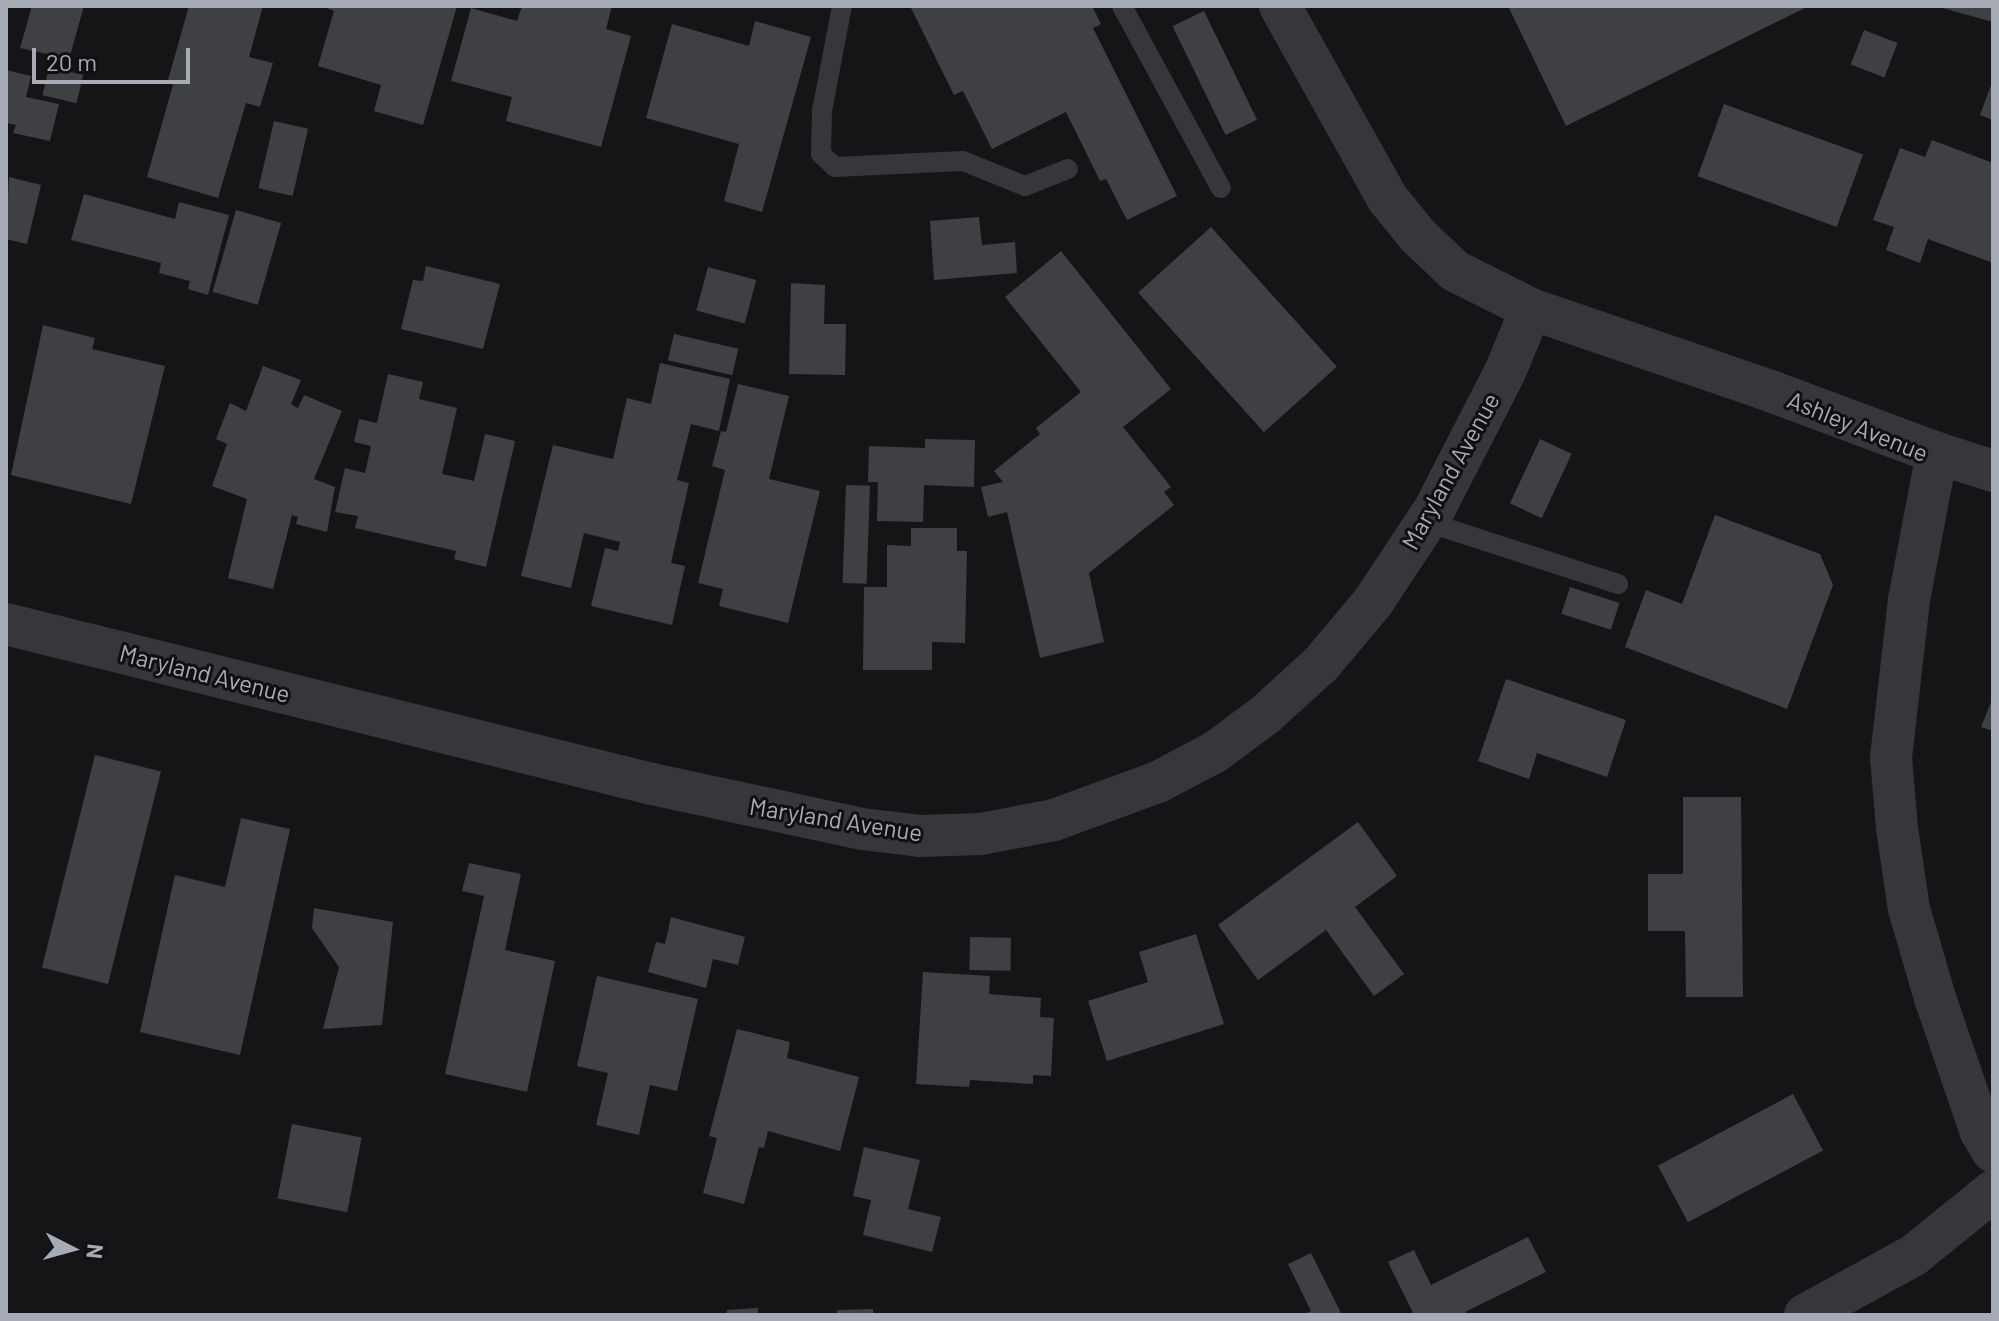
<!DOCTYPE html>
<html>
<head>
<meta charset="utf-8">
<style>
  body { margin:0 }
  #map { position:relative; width:1999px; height:1321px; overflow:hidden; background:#151517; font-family:Barlow,sans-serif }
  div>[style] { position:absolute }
  .building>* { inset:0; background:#3f4044; transform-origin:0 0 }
  .lane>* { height:20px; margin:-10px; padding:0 10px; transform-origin:10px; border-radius:10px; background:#36363b }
  .street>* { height:42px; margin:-21px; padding:0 21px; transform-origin:21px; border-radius:21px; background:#36363b }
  span { translate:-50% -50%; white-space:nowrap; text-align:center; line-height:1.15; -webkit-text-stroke:6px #101012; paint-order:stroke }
  .street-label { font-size:24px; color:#a7abb6 }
  .frame { position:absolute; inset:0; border:8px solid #a7abb6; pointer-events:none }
  .north { position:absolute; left:32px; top:1209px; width:80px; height:80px; -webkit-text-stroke:6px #101012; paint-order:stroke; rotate:96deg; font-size:22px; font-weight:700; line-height:32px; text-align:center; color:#a7abb6 }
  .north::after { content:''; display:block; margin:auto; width:28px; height:36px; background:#a7abb6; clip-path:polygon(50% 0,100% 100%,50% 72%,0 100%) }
  .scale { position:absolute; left:32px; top:48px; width:158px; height:36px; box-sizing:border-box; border:4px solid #a7abb6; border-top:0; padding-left:10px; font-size:24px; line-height:28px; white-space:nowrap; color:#a7abb6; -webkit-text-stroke:6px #101012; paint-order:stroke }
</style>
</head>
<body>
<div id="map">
  <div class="building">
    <div style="clip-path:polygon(32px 6px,84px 6px,69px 59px,20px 48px)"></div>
    <div style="clip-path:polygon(189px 6px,263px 6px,249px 57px,273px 63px,260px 107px,246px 103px,218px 198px,147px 177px,174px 81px,168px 80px)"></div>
    <div style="clip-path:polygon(321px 6px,457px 6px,423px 125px,374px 111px,381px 85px,318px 66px,334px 11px)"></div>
    <div style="clip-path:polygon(522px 6px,612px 6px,606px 29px,631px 36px,601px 147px,506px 121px,512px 97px,451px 81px,471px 8px,517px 21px)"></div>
    <div style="clip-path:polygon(910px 6px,1092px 6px,1101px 24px,1093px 28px,1177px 196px,1127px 220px,1106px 179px,1100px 181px,1066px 112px,992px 149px,963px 91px,954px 95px)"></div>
    <div style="clip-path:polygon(1508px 6px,1809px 6px,1566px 126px)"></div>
    <div style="clip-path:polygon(1939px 6px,1993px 6px,1993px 22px,1939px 7px)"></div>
    <div style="left:1204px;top:11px;width:121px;height:35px;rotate:64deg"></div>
    <div style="clip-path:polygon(755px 21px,811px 37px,762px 212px,724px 201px,739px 144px,646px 118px,672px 24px,749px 46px)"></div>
    <div style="left:1864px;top:30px;width:36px;height:37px;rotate:21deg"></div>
    <div style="left:49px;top:67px;width:35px;height:29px;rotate:13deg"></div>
    <div style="clip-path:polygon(6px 70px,31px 76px,26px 97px,59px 104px,50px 141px,13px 133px,16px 125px,6px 123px)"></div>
    <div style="clip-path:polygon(1993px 80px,1993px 120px,1980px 115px)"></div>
    <div style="left:1724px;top:104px;width:148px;height:77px;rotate:20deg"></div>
    <div style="left:274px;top:121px;width:35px;height:69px;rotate:13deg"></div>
    <div style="clip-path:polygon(1932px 140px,1993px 163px,1993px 263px,1928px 239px,1920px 263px,1886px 250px,1894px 227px,1873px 220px,1900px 148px,1925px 157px)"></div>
    <div style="clip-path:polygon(9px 177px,41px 185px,27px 244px,6px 239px)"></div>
    <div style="clip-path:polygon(84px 194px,175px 219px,179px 202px,229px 215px,208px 295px,188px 289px,190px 281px,159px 273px,161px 263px,71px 240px)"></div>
    <div style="left:236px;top:210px;width:47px;height:85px;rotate:16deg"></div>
    <div style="clip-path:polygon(979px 217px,982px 245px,1015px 242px,1017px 273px,934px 280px,930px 221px)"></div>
    <div style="left:1211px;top:227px;width:188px;height:98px;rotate:48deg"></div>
    <div style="clip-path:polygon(1061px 251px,1171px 389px,1123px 427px,1171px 487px,1164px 492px,1174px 505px,1089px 573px,1104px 642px,1040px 658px,1007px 512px,988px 517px,981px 487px,1003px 482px,994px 471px,1040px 434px,1036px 428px,1081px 392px,1005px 297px)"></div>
    <div style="clip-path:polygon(426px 266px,500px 284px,483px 349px,401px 329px,413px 280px,423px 281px)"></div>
    <div style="left:708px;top:267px;width:50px;height:45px;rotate:15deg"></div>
    <div style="clip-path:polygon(791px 283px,825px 285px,824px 324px,846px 324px,845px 375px,789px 374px)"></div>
    <div style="clip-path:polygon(43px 325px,95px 338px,92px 349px,165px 366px,131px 504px,11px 475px)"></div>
    <div style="left:674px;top:334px;width:66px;height:27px;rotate:13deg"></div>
    <div style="clip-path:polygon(660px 363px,730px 379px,719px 431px,691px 424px,677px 480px,689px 483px,671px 563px,685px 566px,672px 625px,591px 606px,605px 548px,618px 551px,620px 542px,584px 533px,571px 588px,521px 576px,553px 445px,613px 459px,627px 398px,651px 404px)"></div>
    <div style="clip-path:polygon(263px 366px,301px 380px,291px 404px,298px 408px,304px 395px,342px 411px,314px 479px,335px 487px,327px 532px,296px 524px,298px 517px,292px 515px,273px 589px,228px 578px,247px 499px,212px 486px,227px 444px,216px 439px,230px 403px,246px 411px)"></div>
    <div style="clip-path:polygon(388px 374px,423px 382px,419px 399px,457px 408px,442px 474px,474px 481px,485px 434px,515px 441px,486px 567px,454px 559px,456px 551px,355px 528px,358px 516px,335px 512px,345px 468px,365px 473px,371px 446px,354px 442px,359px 419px,377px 423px)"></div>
    <div style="clip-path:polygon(738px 384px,789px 396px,769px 479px,820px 491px,788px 623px,719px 606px,723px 589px,698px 583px,725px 470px,712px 466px,721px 431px,726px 432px)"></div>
    <div style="clip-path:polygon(925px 439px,975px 440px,974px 487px,924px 485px,923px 522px,877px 521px,878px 482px,868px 482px,869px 446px,925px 448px)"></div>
    <div style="left:1540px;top:439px;width:35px;height:71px;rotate:25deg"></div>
    <div style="left:846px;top:485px;width:24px;height:98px;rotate:2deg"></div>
    <div style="clip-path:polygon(1715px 515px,1820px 554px,1833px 585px,1787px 709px,1625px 647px,1646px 590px,1682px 604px)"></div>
    <div style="clip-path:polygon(911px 528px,957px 528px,957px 551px,967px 551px,965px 643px,932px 642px,932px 670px,863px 670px,864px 587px,887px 587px,887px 545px,911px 546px)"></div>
    <div style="left:1570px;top:587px;width:52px;height:28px;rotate:18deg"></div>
    <div style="clip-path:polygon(1506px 679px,1626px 720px,1607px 777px,1537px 753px,1529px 779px,1478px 761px)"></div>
    <div style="clip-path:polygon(1993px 697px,1993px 731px,1981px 727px)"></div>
    <div style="left:95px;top:755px;width:68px;height:219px;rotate:14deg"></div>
    <div style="clip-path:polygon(1683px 797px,1741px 797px,1743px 997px,1686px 997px,1685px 931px,1648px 931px,1648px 874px,1683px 874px)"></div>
    <div style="clip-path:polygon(241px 818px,290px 829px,240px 1055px,140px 1032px,175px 875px,225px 887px)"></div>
    <div style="clip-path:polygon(1358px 822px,1397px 876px,1355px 907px,1404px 974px,1374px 996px,1326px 930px,1258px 980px,1218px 925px)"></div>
    <div style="clip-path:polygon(469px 863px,521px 874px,505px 950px,555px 961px,527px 1092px,445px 1074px,484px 896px,462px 891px)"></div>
    <div style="clip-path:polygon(314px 908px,393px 922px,382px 1025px,323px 1029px,339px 967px,312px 928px)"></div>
    <div style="clip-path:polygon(671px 917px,745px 937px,738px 965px,713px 959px,706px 988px,648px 972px,656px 942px,665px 944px)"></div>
    <div style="clip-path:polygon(1196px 934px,1224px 1024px,1107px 1061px,1088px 1001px,1148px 982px,1139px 952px)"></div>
    <div style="left:970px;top:937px;width:41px;height:33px;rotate:1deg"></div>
    <div style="clip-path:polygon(923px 972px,990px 976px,989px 994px,1041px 998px,1040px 1017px,1054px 1018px,1051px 1076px,1033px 1075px,1033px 1084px,970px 1080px,969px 1087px,916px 1084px)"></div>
    <div style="clip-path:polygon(597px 976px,698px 999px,677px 1091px,650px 1085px,639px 1135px,596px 1125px,608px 1073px,577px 1066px)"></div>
    <div style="clip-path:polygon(737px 1029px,790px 1042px,787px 1058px,859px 1077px,840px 1151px,768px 1131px,764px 1148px,759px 1147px,744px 1204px,703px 1193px,717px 1138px,709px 1136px)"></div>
    <div style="left:1793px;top:1094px;width:64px;height:153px;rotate:62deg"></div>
    <div style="left:292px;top:1124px;width:71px;height:76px;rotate:11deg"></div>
    <div style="clip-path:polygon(864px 1147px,920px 1160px,908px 1209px,941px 1217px,932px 1252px,863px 1235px,871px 1200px,853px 1196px)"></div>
    <div style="clip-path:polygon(1528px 1237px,1546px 1272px,1465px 1312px,1467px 1315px,1414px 1315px,1388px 1262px,1414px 1250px,1431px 1285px)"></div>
    <div style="clip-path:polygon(1311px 1253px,1342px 1315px,1302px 1315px,1311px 1311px,1288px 1264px)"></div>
    <div style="clip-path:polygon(758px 1308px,758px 1315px,727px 1315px,727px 1310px)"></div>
    <div style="clip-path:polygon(873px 1309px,873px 1315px,837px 1315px,837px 1310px)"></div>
  </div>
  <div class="lane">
    <div style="left:842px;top:6px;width:107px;rotate:100.8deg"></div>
    <div style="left:822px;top:111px;width:43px;rotate:91.3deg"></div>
    <div style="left:821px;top:154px;width:19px;rotate:43deg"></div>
    <div style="left:835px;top:167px;width:128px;rotate:-2.7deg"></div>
    <div style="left:963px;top:161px;width:67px;rotate:22deg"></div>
    <div style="left:1025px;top:186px;width:46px;rotate:-21.6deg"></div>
    <div style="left:1122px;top:6px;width:207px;rotate:61.5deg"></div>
    <div style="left:1427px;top:522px;width:201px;rotate:18deg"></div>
  </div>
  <div class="street">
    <div style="left:1280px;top:6px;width:221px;rotate:60.8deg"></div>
    <div style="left:1388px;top:199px;width:48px;rotate:51deg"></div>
    <div style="left:1418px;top:236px;width:51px;rotate:43.4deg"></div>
    <div style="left:1455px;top:271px;width:85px;rotate:26.6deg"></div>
    <div style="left:1531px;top:309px;width:256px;rotate:18.9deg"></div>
    <div style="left:1773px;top:392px;width:175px;rotate:20.4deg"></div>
    <div style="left:1937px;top:453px;width:150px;rotate:100.8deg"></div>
    <div style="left:1909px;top:600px;width:158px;rotate:96.5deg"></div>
    <div style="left:1891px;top:757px;width:71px;rotate:85.2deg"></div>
    <div style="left:1897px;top:828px;width:82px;rotate:81.6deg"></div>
    <div style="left:1909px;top:909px;width:93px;rotate:73.7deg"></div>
    <div style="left:1935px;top:998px;width:142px;rotate:71.1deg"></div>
    <div style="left:1981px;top:1132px;width:23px;rotate:59deg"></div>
    <div style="left:1937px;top:453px;width:59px;rotate:17.8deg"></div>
    <div style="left:6px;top:624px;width:666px;rotate:13.91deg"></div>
    <div style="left:652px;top:784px;width:215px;rotate:12.1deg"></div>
    <div style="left:862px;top:829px;width:58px;rotate:6.9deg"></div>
    <div style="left:920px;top:836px;width:61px;rotate:-1.9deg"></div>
    <div style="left:981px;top:834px;width:74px;rotate:-10.9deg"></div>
    <div style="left:1054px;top:820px;width:111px;rotate:-20.1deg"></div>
    <div style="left:1158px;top:782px;width:64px;rotate:-27.8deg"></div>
    <div style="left:1215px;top:752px;width:64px;rotate:-36.7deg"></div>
    <div style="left:1266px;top:714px;width:74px;rotate:-42.3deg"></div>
    <div style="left:1321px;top:664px;width:81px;rotate:-50deg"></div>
    <div style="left:1373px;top:602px;width:110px;rotate:-56.5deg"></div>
    <div style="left:1434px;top:510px;width:155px;rotate:-62.8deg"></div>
    <div style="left:1505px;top:372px;width:68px;rotate:-67.6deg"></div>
    <div style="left:1805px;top:1315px;width:124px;rotate:-28.8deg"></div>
    <div style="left:1914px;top:1255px;width:102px;rotate:-39deg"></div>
  </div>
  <div class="street-label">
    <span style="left:1858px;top:426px;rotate:22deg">Ashley Avenue</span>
    <span style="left:1450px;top:471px;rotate:-61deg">Maryland Avenue</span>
    <span style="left:205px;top:673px;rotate:14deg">Maryland Avenue</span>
    <span style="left:836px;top:819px;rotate:9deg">Maryland Avenue</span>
  </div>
  <div class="frame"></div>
  <div class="north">N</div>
  <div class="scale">20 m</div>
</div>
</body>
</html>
